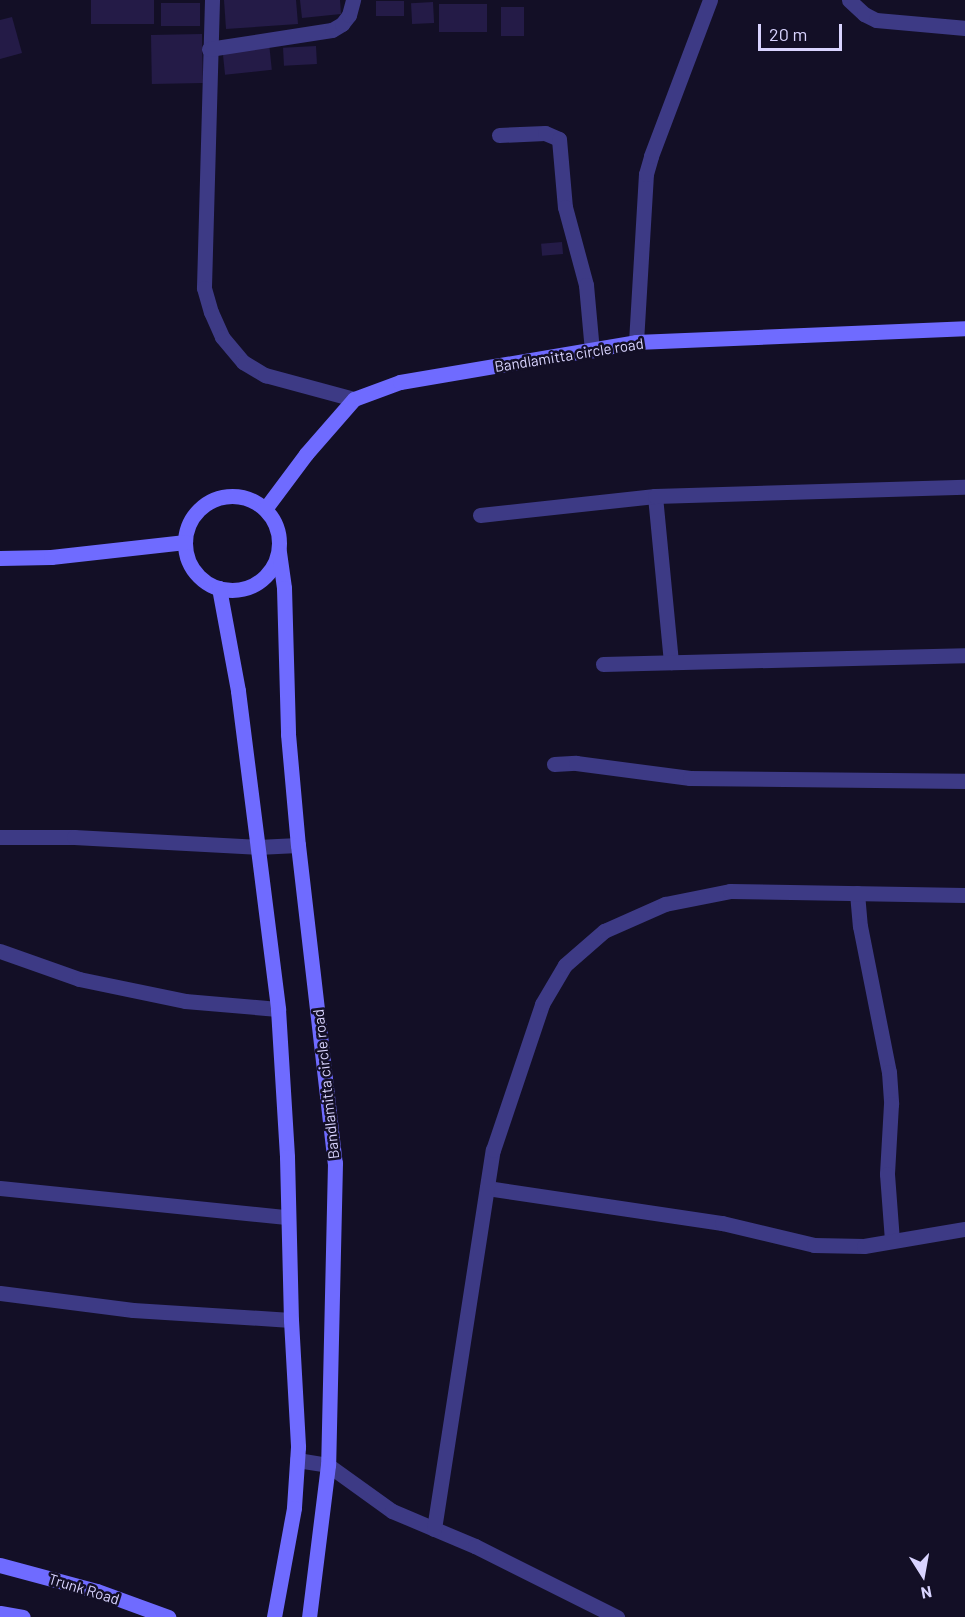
<!DOCTYPE html>
<html>
<head>
<meta charset="utf-8">
<style>
  body { margin:0 }
  #map { position:relative; width:965px; height:1617px; overflow:hidden; background:#130f26; font-family:Barlow,sans-serif }
  div>[style] { position:absolute }
  .building>* { inset:0; background:#241b47; transform-origin:0 0 }
  .street>* { height:15px; margin:-7.5px; padding:0 7.5px; transform-origin:7.5px; border-radius:7.5px; background:#3d3a85 }
  .secondary>* { height:15px; margin:-7.5px; padding:0 7.5px; transform-origin:7.5px; border-radius:7.5px; background:#6f6bff }
  .secondary>.ring { margin:-7.5px; padding:0; box-sizing:content-box; background:none; border:15px solid #6f6bff; border-radius:50% }
  span { translate:-50% -50%; white-space:nowrap; text-align:center; line-height:1.15; -webkit-text-stroke:5px #130f26; paint-order:stroke }
  .street-label { font-size:15px; color:#d9d4ff }
  .north { position:absolute; left:893px; top:1545px; width:60px; height:60px; -webkit-text-stroke:4px #130f26; paint-order:stroke; rotate:169deg; font-size:16px; font-weight:700; line-height:24px; text-align:center; color:#d9d4ff }
  .north::after { content:''; display:block; margin:auto; width:21px; height:27px; background:#d9d4ff; clip-path:polygon(50% 0,100% 100%,50% 72%,0 100%) }
  .scale { position:absolute; left:758px; top:24px; width:84px; height:27px; box-sizing:border-box; border:3px solid #d9d4ff; border-top:0; padding-left:8px; font-size:18px; line-height:21px; white-space:nowrap; color:#d9d4ff; -webkit-text-stroke:4px #130f26; paint-order:stroke }
</style>
</head>
<body>
<div id="map">
  <div class="building">
    <div style="left:91px;top:0;width:63px;height:24px"></div>
    <div style="clip-path:polygon(224px 0,296px 0,298px 24px,226px 29px)"></div>
    <div style="clip-path:polygon(300px 0,340px 0,341px 14px,302px 18px)"></div>
    <div style="left:376px;top:1px;width:28px;height:15px"></div>
    <div style="left:433px;top:2px;width:21px;height:22px;rotate:87deg"></div>
    <div style="left:161px;top:3px;width:39px;height:23px"></div>
    <div style="left:439px;top:4px;width:48px;height:28px"></div>
    <div style="left:524px;top:7px;width:29px;height:23px;rotate:90deg"></div>
    <div style="clip-path:polygon(12px 17px,22px 53px,0 59px,0 20px)"></div>
    <div style="left:202px;top:34px;width:49px;height:51px;rotate:89deg"></div>
    <div style="left:269px;top:43px;width:27px;height:47px;rotate:84deg"></div>
    <div style="left:316px;top:46px;width:18px;height:33px;rotate:87deg"></div>
    <div style="left:562px;top:242px;width:12px;height:21px;rotate:85deg"></div>
  </div>
  <div class="street">
    <div style="left:212px;top:0;width:288px;rotate:91.6deg"></div>
    <div style="left:204px;top:288px;width:25px;rotate:74deg"></div>
    <div style="left:211px;top:312px;width:27px;rotate:66deg"></div>
    <div style="left:222px;top:337px;width:33px;rotate:50deg"></div>
    <div style="left:243px;top:362px;width:26px;rotate:31deg"></div>
    <div style="left:265px;top:375px;width:92px;rotate:15.1deg"></div>
    <div style="left:849px;top:0;width:21px;rotate:43deg"></div>
    <div style="left:864px;top:14px;width:13px;rotate:27deg"></div>
    <div style="left:876px;top:20px;width:89px;rotate:5.1deg"></div>
    <div style="left:209px;top:49px;width:124px;rotate:-8.8deg"></div>
    <div style="left:332px;top:30px;width:12px;rotate:-31deg"></div>
    <div style="left:342px;top:24px;width:11px;rotate:-52deg"></div>
    <div style="left:349px;top:15px;width:16px;rotate:-75deg"></div>
    <div style="left:499px;top:135px;width:46px;rotate:-2.5deg"></div>
    <div style="left:545px;top:133px;width:15px;rotate:23deg"></div>
    <div style="left:559px;top:139px;width:68px;rotate:85deg"></div>
    <div style="left:565px;top:207px;width:81px;rotate:74.9deg"></div>
    <div style="left:586px;top:285px;width:66px;rotate:84.8deg"></div>
    <div style="left:636px;top:342px;width:168px;rotate:-86.6deg"></div>
    <div style="left:646px;top:174px;width:19px;rotate:-74deg"></div>
    <div style="left:651px;top:156px;width:167px;rotate:-69.3deg"></div>
    <div style="left:655px;top:496px;width:167px;rotate:84.5deg"></div>
    <div style="left:480px;top:515px;width:176px;rotate:-6.2deg"></div>
    <div style="left:655px;top:496px;width:310px;rotate:-1.7deg"></div>
    <div style="left:603px;top:664px;width:362px;rotate:-1.4deg"></div>
    <div style="left:554px;top:764px;width:22px;rotate:-3deg"></div>
    <div style="left:576px;top:763px;width:115px;rotate:7.5deg"></div>
    <div style="left:690px;top:778px;width:275px;rotate:0.6deg"></div>
    <div style="left:0;top:837px;width:74px"></div>
    <div style="left:74px;top:837px;width:183px;rotate:3.1deg"></div>
    <div style="left:257px;top:847px;width:41px;rotate:-2.8deg"></div>
    <div style="left:857px;top:893px;width:33px;rotate:85deg"></div>
    <div style="left:860px;top:926px;width:149px;rotate:78.8deg"></div>
    <div style="left:889px;top:1072px;width:32px;rotate:86deg"></div>
    <div style="left:891px;top:1104px;width:70px;rotate:93.3deg"></div>
    <div style="left:887px;top:1174px;width:67px;rotate:85.7deg"></div>
    <div style="left:0;top:951px;width:84px;rotate:19.5deg"></div>
    <div style="left:79px;top:979px;width:108px;rotate:11.7deg"></div>
    <div style="left:185px;top:1001px;width:93px;rotate:4.9deg"></div>
    <div style="left:0;top:1188px;width:288px;rotate:5.8deg"></div>
    <div style="left:487px;top:1188px;width:238px;rotate:8.5deg"></div>
    <div style="left:722px;top:1223px;width:95px;rotate:13.4deg"></div>
    <div style="left:814px;top:1245px;width:50px;rotate:1.1deg"></div>
    <div style="left:864px;top:1246px;width:102px;rotate:-9.6deg"></div>
    <div style="left:0;top:1293px;width:134px;rotate:7.3deg"></div>
    <div style="left:133px;top:1310px;width:158px;rotate:3.6deg"></div>
    <div style="left:297px;top:1460px;width:31px;rotate:9deg"></div>
    <div style="left:328px;top:1465px;width:79px;rotate:35.7deg"></div>
    <div style="left:392px;top:1511px;width:90px;rotate:22.9deg"></div>
    <div style="left:475px;top:1546px;width:159px;rotate:26.6deg"></div>
    <div style="left:434px;top:1529px;width:384px;rotate:-81.2deg"></div>
    <div style="left:493px;top:1150px;width:154px;rotate:-71.4deg"></div>
    <div style="left:542px;top:1004px;width:45px;rotate:-59.5deg"></div>
    <div style="left:565px;top:965px;width:52px;rotate:-41.1deg"></div>
    <div style="left:604px;top:931px;width:67px;rotate:-23.9deg"></div>
    <div style="left:665px;top:904px;width:66px;rotate:-11.3deg"></div>
    <div style="left:730px;top:891px;width:235px;rotate:1deg"></div>
  </div>
  <div class="secondary">
    <div class="ring" style="left:185px;top:496px;width:79px;height:79px"></div>
    <div style="left:265px;top:509px;width:69px;rotate:-53.3deg"></div>
    <div style="left:306px;top:454px;width:73px;rotate:-48.9deg"></div>
    <div style="left:354px;top:399px;width:49px;rotate:-20.3deg"></div>
    <div style="left:400px;top:382px;width:239px;rotate:-9.6deg"></div>
    <div style="left:636px;top:342px;width:329px;rotate:-2.4deg"></div>
    <div style="left:279px;top:552px;width:36px;rotate:82deg"></div>
    <div style="left:284px;top:588px;width:146px;rotate:88.4deg"></div>
    <div style="left:288px;top:734px;width:111px;rotate:84.9deg"></div>
    <div style="left:298px;top:845px;width:320px;rotate:83.4deg"></div>
    <div style="left:335px;top:1163px;width:302px;rotate:91.3deg"></div>
    <div style="left:328px;top:1465px;width:153px;rotate:97.1deg"></div>
    <div style="left:0;top:558px;width:51px;rotate:-1.1deg"></div>
    <div style="left:51px;top:557px;width:135px;rotate:-6.4deg"></div>
    <div style="left:219px;top:588px;width:105px;rotate:79.5deg"></div>
    <div style="left:238px;top:691px;width:321px;rotate:82.8deg"></div>
    <div style="left:278px;top:1009px;width:148px;rotate:86.5deg"></div>
    <div style="left:287px;top:1157px;width:163px;rotate:88.6deg"></div>
    <div style="left:291px;top:1320px;width:127px;rotate:86.8deg"></div>
    <div style="left:298px;top:1447px;width:61px;rotate:93.8deg"></div>
    <div style="left:294px;top:1508px;width:111px;rotate:100.4deg"></div>
    <div style="left:0;top:1565px;width:100px;rotate:15deg"></div>
    <div style="left:97px;top:1591px;width:76px;rotate:20.1deg"></div>
    <div style="left:0;top:1613px;width:23px;rotate:10deg"></div>
  </div>
  <div class="street-label">
    <span style="left:569px;top:355px;rotate:-9deg">Bandlamitta circle road</span>
    <span style="left:326px;top:1084px;rotate:-96deg">Bandlamitta circle road</span>
    <span style="left:84px;top:1589px;rotate:17deg">Trunk Road</span>
  </div>
  <div class="north">N</div>
  <div class="scale">20 m</div>
</div>
</body>
</html>
